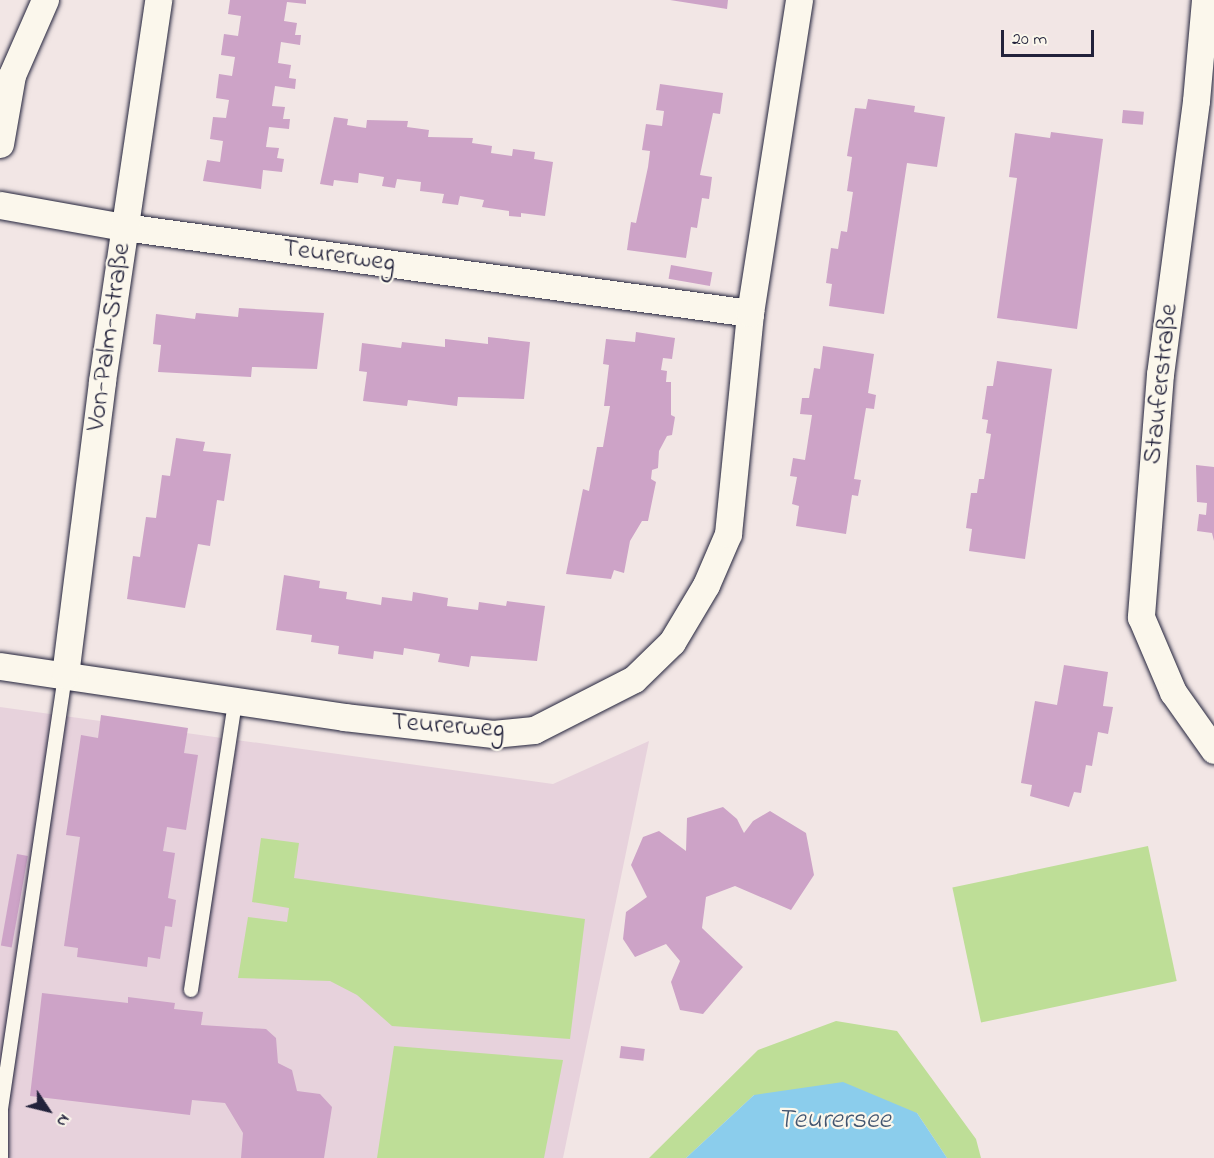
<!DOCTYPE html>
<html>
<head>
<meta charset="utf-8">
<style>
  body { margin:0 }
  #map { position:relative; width:1214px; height:1158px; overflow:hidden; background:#f2e6e5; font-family:"Indie Flower",sans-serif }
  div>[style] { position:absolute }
  .built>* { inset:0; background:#e7d2dc }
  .green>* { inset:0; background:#bede97; transform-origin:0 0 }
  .water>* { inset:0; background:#8bcdec }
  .building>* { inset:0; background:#cda3c7; transform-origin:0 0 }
  .roads { filter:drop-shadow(0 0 2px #22223b) drop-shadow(0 0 2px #22223b) }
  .lane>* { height:14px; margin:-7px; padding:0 7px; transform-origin:7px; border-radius:7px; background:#fbf7ec }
  .street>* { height:27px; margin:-13.5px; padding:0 13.5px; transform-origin:13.5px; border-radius:13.5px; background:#fbf7ec }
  span { translate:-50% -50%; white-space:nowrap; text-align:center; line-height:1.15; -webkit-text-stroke:4.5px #fbf7ec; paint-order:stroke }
  .street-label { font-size:27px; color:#22223b }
  .water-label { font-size:28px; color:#425570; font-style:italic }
  .north { position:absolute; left:18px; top:1080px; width:60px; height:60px; -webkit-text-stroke:4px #fbf7ec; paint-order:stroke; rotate:125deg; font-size:16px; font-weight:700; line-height:24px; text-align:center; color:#22223b }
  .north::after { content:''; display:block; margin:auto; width:21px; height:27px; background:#22223b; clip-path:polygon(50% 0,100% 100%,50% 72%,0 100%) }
  .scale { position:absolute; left:1001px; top:30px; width:93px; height:27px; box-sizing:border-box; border:3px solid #22223b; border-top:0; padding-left:8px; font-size:18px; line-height:21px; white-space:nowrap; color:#22223b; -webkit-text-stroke:4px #fbf7ec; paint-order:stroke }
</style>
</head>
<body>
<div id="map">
  <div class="built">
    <div style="clip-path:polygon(0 707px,553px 784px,649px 741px,563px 1158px,0 1158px)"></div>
  </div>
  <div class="green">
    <div style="clip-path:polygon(261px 838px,299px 843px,294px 878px,585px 919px,570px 1039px,392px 1026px,357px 995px,330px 981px,238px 978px,248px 917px,287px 922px,289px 908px,252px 902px)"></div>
    <div style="left:1148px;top:846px;width:138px;height:200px;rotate:78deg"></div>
    <div style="clip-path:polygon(836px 1021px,897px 1031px,976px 1139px,981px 1158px,947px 1158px,917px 1113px,754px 1095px,686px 1158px,649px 1158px,758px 1050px)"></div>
    <div style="clip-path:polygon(394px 1046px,563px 1060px,544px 1158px,377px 1158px)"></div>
  </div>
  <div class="water">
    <div style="clip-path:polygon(843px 1082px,917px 1113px,947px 1158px,686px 1158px,754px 1095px)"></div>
  </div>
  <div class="building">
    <div style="clip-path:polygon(230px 0,306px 0,306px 4px,287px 2px,284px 21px,297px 23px,295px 35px,301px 35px,300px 45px,281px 42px,278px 63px,291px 65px,289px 78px,296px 79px,295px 89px,275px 86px,272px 106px,285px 107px,283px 119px,290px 119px,289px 129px,269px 127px,266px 147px,279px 148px,277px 158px,284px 159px,282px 172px,263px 170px,261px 189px,203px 181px,207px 160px,220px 162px,223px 141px,210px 139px,213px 117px,226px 118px,229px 100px,216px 98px,219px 74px,232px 76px,235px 57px,221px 55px,224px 34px,238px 36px,241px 16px,228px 14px)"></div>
    <div style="clip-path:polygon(670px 0,728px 0,727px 9px)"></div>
    <div style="clip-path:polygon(660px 84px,723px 93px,720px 114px,713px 113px,700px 175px,712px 177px,709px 199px,702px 198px,697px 228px,691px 227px,686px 258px,627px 250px,631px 222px,636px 223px,648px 167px,650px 151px,642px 150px,646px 124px,662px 126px,664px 111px,656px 110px)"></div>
    <div style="clip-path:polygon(868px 99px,915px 106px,914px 112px,945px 117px,937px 167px,907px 163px,884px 314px,829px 306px,832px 284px,826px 283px,831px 248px,838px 249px,841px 231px,847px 232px,853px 192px,847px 191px,852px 157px,847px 156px,855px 108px,866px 109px)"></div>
    <div style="left:1123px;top:110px;width:21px;height:13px;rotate:5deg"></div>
    <div style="clip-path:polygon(334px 117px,348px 119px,347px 125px,366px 128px,367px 120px,408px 121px,407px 127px,429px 130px,428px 137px,473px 138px,472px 143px,492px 146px,491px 153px,512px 156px,513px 149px,535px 152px,534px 159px,553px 162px,545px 216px,521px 213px,521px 217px,509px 216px,509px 211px,482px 207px,484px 200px,460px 196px,458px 205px,442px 203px,444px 194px,420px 191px,421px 182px,397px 179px,395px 188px,382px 186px,384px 177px,359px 173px,358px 183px,334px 180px,333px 186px,320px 184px)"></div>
    <div style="clip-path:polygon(1051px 132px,1103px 139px,1077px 329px,997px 318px,1017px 178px,1009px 177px,1015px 133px,1050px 138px)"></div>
    <div style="left:671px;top:265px;width:42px;height:14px;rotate:10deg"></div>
    <div style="clip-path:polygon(239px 308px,324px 313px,317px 369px,252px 367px,251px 377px,158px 372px,161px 345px,153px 344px,156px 314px,195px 319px,196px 313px,238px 317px)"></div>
    <div style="clip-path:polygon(636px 332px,675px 338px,672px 359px,663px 358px,661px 370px,667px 371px,666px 382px,671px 382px,671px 415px,675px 417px,672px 435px,667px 436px,659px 451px,658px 468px,652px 470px,651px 479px,656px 482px,648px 521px,642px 521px,630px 541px,624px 573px,614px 570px,611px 579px,566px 574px,583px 489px,589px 491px,597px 447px,603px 447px,610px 406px,604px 406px,609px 365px,603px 364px,606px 339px,635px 342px)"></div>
    <div style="clip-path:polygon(488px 337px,530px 342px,524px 399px,458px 397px,457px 406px,408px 400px,407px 406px,363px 401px,367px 372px,359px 371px,362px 343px,401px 348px,402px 342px,445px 347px,445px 339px,488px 344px)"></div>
    <div style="clip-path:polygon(823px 346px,874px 354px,868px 393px,876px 395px,874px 409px,866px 408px,854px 479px,861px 480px,858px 496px,852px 495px,846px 534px,796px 526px,799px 506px,792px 504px,797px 477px,790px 476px,793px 458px,805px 460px,812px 415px,800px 414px,802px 398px,809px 398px,814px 368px,820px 369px)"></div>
    <div style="clip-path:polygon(997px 361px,1052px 369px,1025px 559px,969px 551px,972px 529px,966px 528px,971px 493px,977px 493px,979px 479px,984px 479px,991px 434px,986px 433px,988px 420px,982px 419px,987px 386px,993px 386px)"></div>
    <div style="clip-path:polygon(176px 438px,205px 442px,203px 451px,231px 454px,224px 501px,217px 500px,210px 546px,198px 544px,185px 608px,127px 599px,133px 556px,140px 557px,146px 517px,156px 518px,162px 475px,170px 476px)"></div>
    <div style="clip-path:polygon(1196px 465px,1214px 467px,1214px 541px,1212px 533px,1197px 531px,1199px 514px,1206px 515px,1207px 503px,1197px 502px)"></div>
    <div style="clip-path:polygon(284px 575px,320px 581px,319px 588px,347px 592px,346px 599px,381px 605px,382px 597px,412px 601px,413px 592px,448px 598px,447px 606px,478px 610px,479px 602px,506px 606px,507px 601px,545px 606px,537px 661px,471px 656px,469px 667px,438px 662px,440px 654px,404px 648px,403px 655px,374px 651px,373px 659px,338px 654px,339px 646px,311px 642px,312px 635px,276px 630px)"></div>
    <div style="clip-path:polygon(1064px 665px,1108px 672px,1103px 706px,1113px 707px,1108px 734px,1098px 732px,1092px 766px,1086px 765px,1081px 793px,1074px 792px,1069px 807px,1030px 796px,1032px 785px,1021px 783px,1035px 701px,1057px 705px)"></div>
    <div style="clip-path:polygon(101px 715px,188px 728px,184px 753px,198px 755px,186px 830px,167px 827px,163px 851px,175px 853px,168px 898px,176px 900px,172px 927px,165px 926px,160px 959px,148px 957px,147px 967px,77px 957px,78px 948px,64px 946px,80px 837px,66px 835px,81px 735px,98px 738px)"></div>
    <div style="clip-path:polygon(723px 807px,737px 819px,744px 833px,753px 821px,770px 811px,806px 833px,814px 875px,791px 910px,735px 886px,706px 897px,702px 928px,743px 967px,703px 1014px,680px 1010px,671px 982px,680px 961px,666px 944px,635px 957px,623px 939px,626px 912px,647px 897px,631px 865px,643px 837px,659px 831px,686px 851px,687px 818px)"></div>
    <div style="left:17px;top:854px;width:11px;height:93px;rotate:10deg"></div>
    <div style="clip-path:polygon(42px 993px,128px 1003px,128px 997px,175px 1003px,174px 1009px,203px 1012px,201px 1025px,266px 1029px,276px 1038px,278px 1063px,292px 1070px,297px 1091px,320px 1094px,332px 1107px,324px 1158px,241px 1158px,243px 1133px,225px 1103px,192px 1100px,190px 1115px,30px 1096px)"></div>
    <div style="left:621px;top:1046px;width:24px;height:12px;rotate:7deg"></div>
  </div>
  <div class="roads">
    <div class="lane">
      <div style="left:191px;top:990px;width:292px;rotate:-81.3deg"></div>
      <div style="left:1px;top:1158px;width:49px;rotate:-90deg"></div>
      <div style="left:1px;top:1109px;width:439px;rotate:-81.6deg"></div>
    </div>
    <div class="street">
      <div style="left:1205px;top:0;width:101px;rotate:95.1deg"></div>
      <div style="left:1196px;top:101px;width:275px;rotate:97.5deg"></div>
      <div style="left:1160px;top:374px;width:244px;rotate:94.5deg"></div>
      <div style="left:1141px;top:617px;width:82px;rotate:66.9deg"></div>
      <div style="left:1173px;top:692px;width:71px;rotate:54.7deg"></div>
      <div style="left:0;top:144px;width:70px;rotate:-80.1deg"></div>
      <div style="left:12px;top:75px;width:82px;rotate:-66.3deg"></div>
      <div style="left:0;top:205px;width:126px;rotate:10.1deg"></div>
      <div style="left:124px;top:227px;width:632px;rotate:7.82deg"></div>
      <div style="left:0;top:666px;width:348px;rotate:8.4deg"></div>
      <div style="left:344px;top:717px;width:150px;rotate:6.5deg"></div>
      <div style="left:493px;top:734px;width:41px;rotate:-5.6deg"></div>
      <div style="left:534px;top:730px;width:112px;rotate:-27deg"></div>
      <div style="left:634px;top:679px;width:53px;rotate:-44.2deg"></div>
      <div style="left:672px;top:642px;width:66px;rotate:-59.2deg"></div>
      <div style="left:706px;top:585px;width:56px;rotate:-66.7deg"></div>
      <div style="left:728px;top:534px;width:222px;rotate:-84.3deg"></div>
      <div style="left:750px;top:313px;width:317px;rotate:-81.1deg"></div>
      <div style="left:65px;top:675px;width:296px;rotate:-82.8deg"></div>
      <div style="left:102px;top:381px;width:385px;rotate:-81.6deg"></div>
    </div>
  </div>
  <div class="street-label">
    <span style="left:339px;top:256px;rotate:8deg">Teurerweg</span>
    <span style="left:109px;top:337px;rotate:-82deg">Von-Palm-Straße</span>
    <span style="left:1161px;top:384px;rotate:-84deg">Stauferstraße</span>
    <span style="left:448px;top:726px;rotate:4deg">Teurerweg</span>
  </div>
  <div class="water-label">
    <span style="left:834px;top:1121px">Teurersee</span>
  </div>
  <div class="north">N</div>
  <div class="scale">20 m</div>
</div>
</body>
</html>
